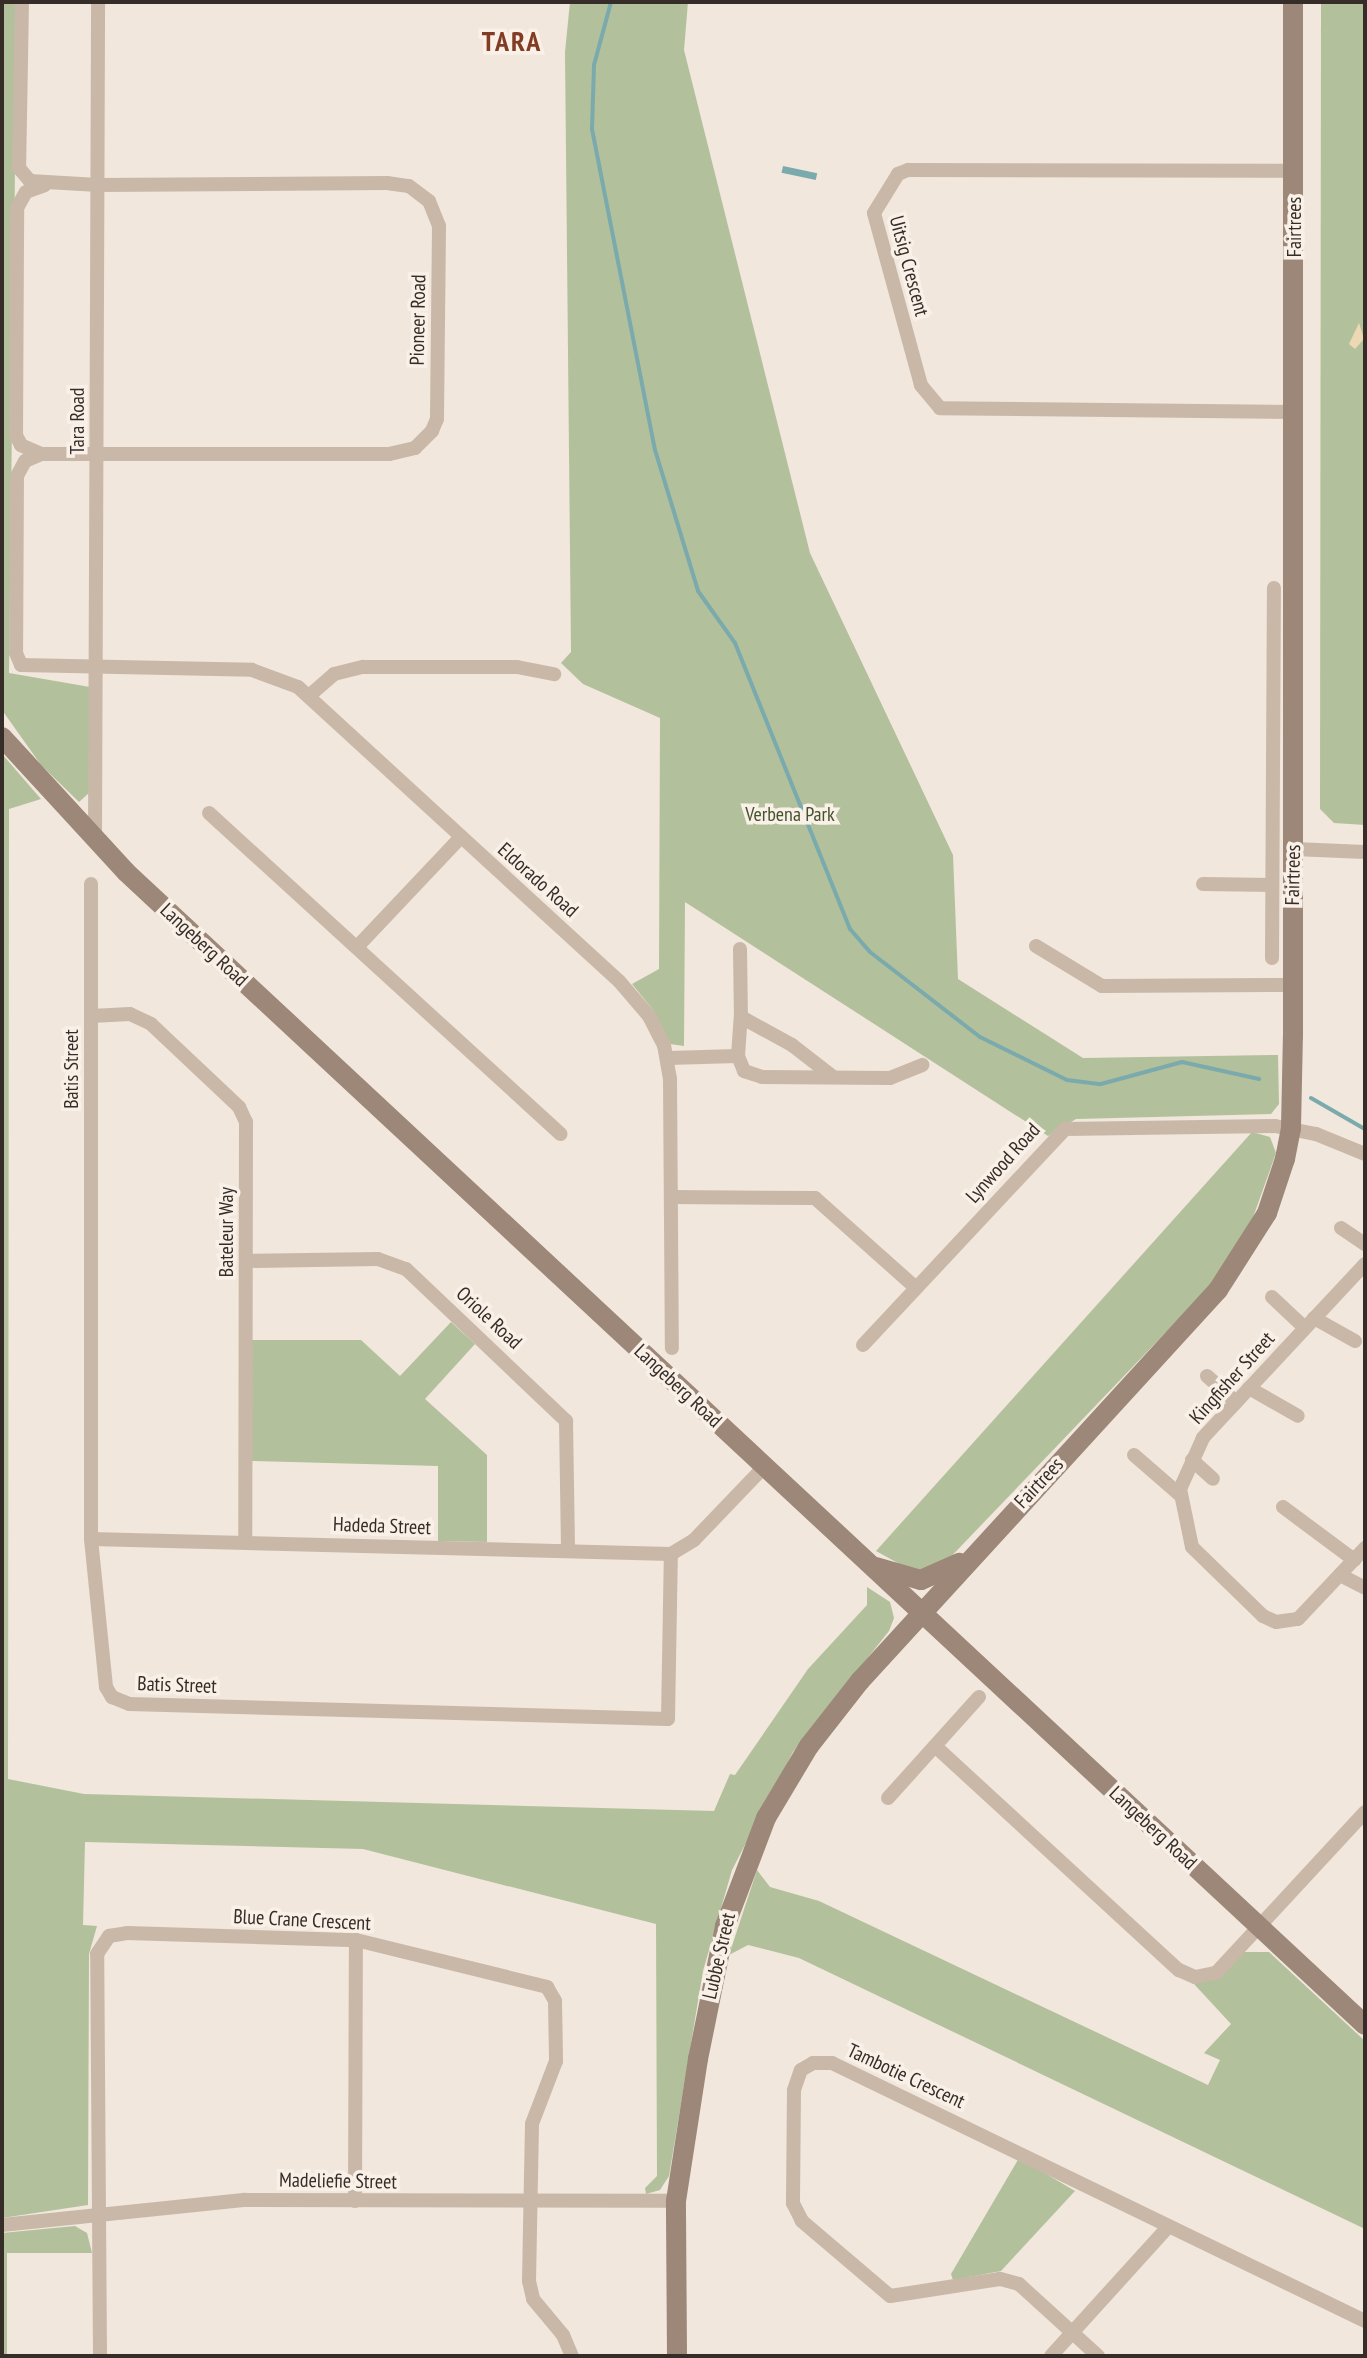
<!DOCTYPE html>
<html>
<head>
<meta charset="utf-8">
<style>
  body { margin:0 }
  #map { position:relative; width:1367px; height:2358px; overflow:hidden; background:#f1e7dc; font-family:"PT Sans Narrow",sans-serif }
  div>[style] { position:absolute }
  .green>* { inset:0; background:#b3c09c }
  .sand>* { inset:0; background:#ecd9b3 }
  .water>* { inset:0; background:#7baaad; transform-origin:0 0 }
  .stream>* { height:4px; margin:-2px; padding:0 2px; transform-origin:2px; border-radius:2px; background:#7baaad }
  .street>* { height:14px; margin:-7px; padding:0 7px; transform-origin:7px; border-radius:7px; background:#c9b8a8 }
  .secondary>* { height:20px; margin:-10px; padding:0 10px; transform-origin:10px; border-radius:10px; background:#9c8779 }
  span { translate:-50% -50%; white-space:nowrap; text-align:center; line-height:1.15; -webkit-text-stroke:7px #f9f1e8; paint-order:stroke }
  .street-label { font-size:20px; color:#362d28 }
  .park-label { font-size:20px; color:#44532c }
  .district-label { font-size:28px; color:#823c23; font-weight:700; letter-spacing:2px }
  .frame { position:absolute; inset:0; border:4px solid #362d28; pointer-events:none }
</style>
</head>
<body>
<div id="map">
  <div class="green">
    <div style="clip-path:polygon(2px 2px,17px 2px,9px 673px,90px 687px,90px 792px,79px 802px,41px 765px,2px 710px)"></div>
    <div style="clip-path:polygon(570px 2px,688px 2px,684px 50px,810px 553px,953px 855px,958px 979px,1083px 1058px,1278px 1055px,1279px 1104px,1271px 1114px,1076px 1119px,1048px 1136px,685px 902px,684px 1046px,670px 1044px,654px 1011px,632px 984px,659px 969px,660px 718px,583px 684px,561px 663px,571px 652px,565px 52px)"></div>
    <div style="clip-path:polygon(1321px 2px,1365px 2px,1365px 825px,1334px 823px,1320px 809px)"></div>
    <div style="clip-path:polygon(2px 754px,41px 799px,9px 809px,8px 1779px,84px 1794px,714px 1811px,730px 1774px,735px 1775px,808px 1669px,867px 1605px,867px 1587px,890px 1602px,894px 1618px,889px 1631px,793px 1752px,732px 1870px,703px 1971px,669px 2176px,660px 2190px,646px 2194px,645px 2188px,657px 2176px,656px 1924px,363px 1849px,85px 1842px,83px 1925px,97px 1926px,89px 1954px,88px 2205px,2px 2218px)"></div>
    <div style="clip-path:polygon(1252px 1132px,1270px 1137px,1276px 1153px,1251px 1223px,1213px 1283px,943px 1565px,924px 1571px,905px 1567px,876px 1551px)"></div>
    <div style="clip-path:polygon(451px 1322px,475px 1344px,425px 1399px,487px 1455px,487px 1542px,438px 1541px,438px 1466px,252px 1461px,252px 1340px,361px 1340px,400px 1376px)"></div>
    <div style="clip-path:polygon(757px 1870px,770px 1887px,819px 1901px,1208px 2085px,1220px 2060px,1204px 2053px,1231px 2024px,1194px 1984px,1220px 1977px,1243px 1952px,1269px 1952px,1365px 2041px,1365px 2229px,799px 1958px,748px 1945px,729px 1955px)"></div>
    <div style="clip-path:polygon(1019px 2158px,1075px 2191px,1001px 2271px,953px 2280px,951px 2274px)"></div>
    <div style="clip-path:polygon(75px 2226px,87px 2233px,92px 2253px,7px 2253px,7px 2356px,2px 2356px,2px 2233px)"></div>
  </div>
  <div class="sand">
    <div style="clip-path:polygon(1359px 323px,1364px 339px,1355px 349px,1349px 344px)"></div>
  </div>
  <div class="water">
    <div style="left:783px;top:166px;width:35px;height:7px;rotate:12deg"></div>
  </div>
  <div class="stream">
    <div style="left:611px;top:2px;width:65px;rotate:105.1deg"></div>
    <div style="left:594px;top:65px;width:64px;rotate:91.8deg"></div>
    <div style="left:592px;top:129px;width:327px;rotate:78.9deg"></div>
    <div style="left:655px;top:450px;width:147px;rotate:73deg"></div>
    <div style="left:698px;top:591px;width:64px;rotate:54.6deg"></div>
    <div style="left:735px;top:643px;width:308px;rotate:68.1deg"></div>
    <div style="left:850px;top:929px;width:30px;rotate:49deg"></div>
    <div style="left:870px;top:952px;width:139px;rotate:37.7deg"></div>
    <div style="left:980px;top:1037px;width:97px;rotate:26.3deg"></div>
    <div style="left:1067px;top:1080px;width:34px;rotate:7deg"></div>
    <div style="left:1101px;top:1084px;width:84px;rotate:-15.2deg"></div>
    <div style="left:1182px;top:1062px;width:79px;rotate:12.4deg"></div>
    <div style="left:1311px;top:1098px;width:62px;rotate:29.9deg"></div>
  </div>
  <div class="street">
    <div style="left:22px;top:2px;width:166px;rotate:91deg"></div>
    <div style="left:19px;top:168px;width:17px;rotate:50deg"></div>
    <div style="left:30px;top:181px;width:68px;rotate:3.4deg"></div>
    <div style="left:98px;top:185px;width:289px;rotate:-0.4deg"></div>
    <div style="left:387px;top:183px;width:22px;rotate:8deg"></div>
    <div style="left:409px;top:186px;width:25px;rotate:37deg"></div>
    <div style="left:429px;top:201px;width:27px;rotate:68deg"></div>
    <div style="left:439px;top:226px;width:193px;rotate:90.6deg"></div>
    <div style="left:437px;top:419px;width:13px;rotate:113deg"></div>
    <div style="left:432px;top:431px;width:24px;rotate:135deg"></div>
    <div style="left:415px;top:448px;width:27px;rotate:167deg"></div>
    <div style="left:389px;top:454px;width:348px;rotate:180deg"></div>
    <div style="left:41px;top:454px;width:22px;rotate:-156deg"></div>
    <div style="left:21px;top:445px;width:11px;rotate:-117deg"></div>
    <div style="left:16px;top:435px;width:227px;rotate:-89.7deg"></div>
    <div style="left:17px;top:208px;width:18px;rotate:-61deg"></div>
    <div style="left:26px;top:192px;width:20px;rotate:-20deg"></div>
    <div style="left:1293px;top:412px;width:353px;rotate:-179.4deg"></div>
    <div style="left:940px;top:408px;width:30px;rotate:-130deg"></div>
    <div style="left:921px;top:385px;width:178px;rotate:-105.3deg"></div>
    <div style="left:874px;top:213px;width:46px;rotate:-58.4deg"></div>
    <div style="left:898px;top:174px;width:11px;rotate:-22deg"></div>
    <div style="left:908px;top:170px;width:386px;rotate:0.1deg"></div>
    <div style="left:41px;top:454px;width:17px;rotate:156deg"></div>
    <div style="left:25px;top:461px;width:17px;rotate:118deg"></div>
    <div style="left:17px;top:476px;width:177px;rotate:90.3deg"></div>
    <div style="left:16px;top:653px;width:13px;rotate:67deg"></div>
    <div style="left:21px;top:665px;width:231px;rotate:1.2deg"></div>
    <div style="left:252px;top:670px;width:49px;rotate:20.3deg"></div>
    <div style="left:298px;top:687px;width:435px;rotate:42.5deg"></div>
    <div style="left:619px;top:981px;width:46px;rotate:49.4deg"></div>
    <div style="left:649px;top:1016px;width:33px;rotate:63deg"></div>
    <div style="left:664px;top:1045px;width:35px;rotate:80deg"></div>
    <div style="left:670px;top:1079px;width:269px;rotate:89.6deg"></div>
    <div style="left:310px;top:695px;width:32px;rotate:-41deg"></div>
    <div style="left:334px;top:674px;width:30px;rotate:-14deg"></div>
    <div style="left:363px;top:667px;width:154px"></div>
    <div style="left:517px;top:667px;width:38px;rotate:11deg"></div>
    <div style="left:209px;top:813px;width:476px;rotate:42.4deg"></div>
    <div style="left:95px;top:840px;width:838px;rotate:-89.79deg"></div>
    <div style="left:1294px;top:849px;width:71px;rotate:2.4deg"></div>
    <div style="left:91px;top:884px;width:655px;rotate:90deg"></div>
    <div style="left:91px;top:1539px;width:149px;rotate:84.2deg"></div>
    <div style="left:106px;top:1687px;width:12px;rotate:59deg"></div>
    <div style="left:112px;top:1697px;width:18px;rotate:22deg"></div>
    <div style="left:129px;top:1704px;width:539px;rotate:1.59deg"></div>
    <div style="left:668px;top:1719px;width:165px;rotate:-89deg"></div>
    <div style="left:1203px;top:884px;width:69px;rotate:0.8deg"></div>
    <div style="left:1036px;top:946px;width:77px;rotate:31.2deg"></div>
    <div style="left:1102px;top:986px;width:190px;rotate:-0.3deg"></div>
    <div style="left:357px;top:947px;width:151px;rotate:-46.6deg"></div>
    <div style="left:740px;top:949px;width:68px;rotate:89.2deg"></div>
    <div style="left:1272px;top:958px;width:370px;rotate:-89.7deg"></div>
    <div style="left:91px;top:1016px;width:39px;rotate:-3deg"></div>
    <div style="left:130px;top:1014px;width:23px;rotate:25deg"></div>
    <div style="left:151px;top:1024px;width:121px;rotate:43.3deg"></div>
    <div style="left:239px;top:1107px;width:17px;rotate:65deg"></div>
    <div style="left:246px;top:1122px;width:420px;rotate:90.1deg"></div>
    <div style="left:738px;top:1056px;width:39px;rotate:-86deg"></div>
    <div style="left:741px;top:1017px;width:58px;rotate:28.8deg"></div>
    <div style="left:792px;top:1045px;width:51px;rotate:37.8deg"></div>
    <div style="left:668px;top:1058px;width:70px;rotate:-1.6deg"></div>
    <div style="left:738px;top:1056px;width:16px;rotate:68deg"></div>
    <div style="left:744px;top:1071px;width:19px;rotate:18deg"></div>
    <div style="left:762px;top:1077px;width:128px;rotate:0.4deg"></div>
    <div style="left:890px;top:1078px;width:35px;rotate:-22deg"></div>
    <div style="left:671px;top:1197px;width:144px;rotate:0.4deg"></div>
    <div style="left:815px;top:1198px;width:135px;rotate:41.7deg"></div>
    <div style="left:1341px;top:1228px;width:29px;rotate:34deg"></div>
    <div style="left:246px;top:1261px;width:132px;rotate:-0.9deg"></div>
    <div style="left:378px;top:1259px;width:30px;rotate:20deg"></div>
    <div style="left:406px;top:1269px;width:221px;rotate:43.5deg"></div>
    <div style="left:566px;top:1421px;width:130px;rotate:89.1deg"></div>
    <div style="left:1365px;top:1264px;width:238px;rotate:133deg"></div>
    <div style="left:1203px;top:1438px;width:56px;rotate:114.3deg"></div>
    <div style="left:1180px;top:1489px;width:59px;rotate:78.3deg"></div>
    <div style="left:1192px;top:1547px;width:99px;rotate:44.2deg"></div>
    <div style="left:1263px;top:1616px;width:14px;rotate:25deg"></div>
    <div style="left:1276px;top:1622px;width:22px;rotate:-8deg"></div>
    <div style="left:1298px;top:1619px;width:98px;rotate:-46.7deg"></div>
    <div style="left:1272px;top:1297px;width:45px;rotate:43.2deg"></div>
    <div style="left:1314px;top:1318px;width:47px;rotate:29.3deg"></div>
    <div style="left:863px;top:1345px;width:296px;rotate:-46.9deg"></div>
    <div style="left:1065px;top:1129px;width:210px;rotate:-0.8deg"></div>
    <div style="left:1275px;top:1126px;width:42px;rotate:11deg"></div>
    <div style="left:1316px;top:1134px;width:53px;rotate:22.2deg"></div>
    <div style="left:1207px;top:1376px;width:39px;rotate:42deg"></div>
    <div style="left:1249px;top:1388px;width:56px;rotate:29.7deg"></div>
    <div style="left:1134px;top:1455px;width:61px;rotate:41deg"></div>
    <div style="left:1192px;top:1460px;width:28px;rotate:42deg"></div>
    <div style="left:1283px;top:1507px;width:89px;rotate:36.7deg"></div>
    <div style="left:91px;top:1539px;width:580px;rotate:1.48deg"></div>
    <div style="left:671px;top:1554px;width:27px;rotate:-31deg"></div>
    <div style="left:694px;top:1540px;width:101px;rotate:-46.2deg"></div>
    <div style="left:1340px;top:1575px;width:28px;rotate:27deg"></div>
    <div style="left:935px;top:1746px;width:331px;rotate:42.6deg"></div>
    <div style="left:1179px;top:1970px;width:17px;rotate:24deg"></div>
    <div style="left:1195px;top:1977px;width:21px;rotate:-11deg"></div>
    <div style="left:1216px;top:1973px;width:219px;rotate:-47.2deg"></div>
    <div style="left:888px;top:1798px;width:136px;rotate:-48deg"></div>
    <div style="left:355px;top:2201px;width:261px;rotate:-89.8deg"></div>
    <div style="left:2px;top:2225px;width:245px;rotate:-5.9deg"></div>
    <div style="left:246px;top:2200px;width:430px;rotate:0.1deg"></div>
    <div style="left:100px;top:2356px;width:402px;rotate:-90.4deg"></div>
    <div style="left:97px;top:1954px;width:22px;rotate:-56deg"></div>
    <div style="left:109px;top:1936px;width:18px;rotate:-9deg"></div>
    <div style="left:127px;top:1933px;width:229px;rotate:1.8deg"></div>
    <div style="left:356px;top:1940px;width:197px;rotate:13.8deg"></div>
    <div style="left:547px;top:1987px;width:16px;rotate:60deg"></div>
    <div style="left:555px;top:2001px;width:60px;rotate:89deg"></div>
    <div style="left:556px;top:2061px;width:67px;rotate:110.9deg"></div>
    <div style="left:532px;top:2124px;width:157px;rotate:91.1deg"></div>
    <div style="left:529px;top:2281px;width:18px;rotate:77deg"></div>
    <div style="left:533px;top:2299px;width:47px;rotate:50.2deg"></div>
    <div style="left:563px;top:2335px;width:23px;rotate:67deg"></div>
    <div style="left:1051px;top:2356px;width:174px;rotate:-47.8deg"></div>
    <div style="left:1098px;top:2356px;width:107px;rotate:-137.7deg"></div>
    <div style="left:1019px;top:2284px;width:20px;rotate:-165deg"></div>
    <div style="left:1000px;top:2279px;width:111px;rotate:171.2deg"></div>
    <div style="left:890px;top:2296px;width:116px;rotate:-139.6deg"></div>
    <div style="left:802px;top:2221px;width:20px;rotate:-117deg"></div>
    <div style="left:793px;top:2203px;width:113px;rotate:-89.5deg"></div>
    <div style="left:794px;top:2090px;width:21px;rotate:-71deg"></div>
    <div style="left:801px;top:2070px;width:14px;rotate:-30deg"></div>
    <div style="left:813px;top:2063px;width:19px"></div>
    <div style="left:832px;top:2063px;width:592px;rotate:25.83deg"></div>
  </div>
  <div class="secondary">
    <div style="left:2px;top:737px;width:183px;rotate:47.4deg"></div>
    <div style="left:126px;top:872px;width:1692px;rotate:42.94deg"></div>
    <div style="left:876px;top:1567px;width:47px;rotate:16.1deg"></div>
    <div style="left:921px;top:1580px;width:42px;rotate:-24.1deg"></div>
    <div style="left:677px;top:2356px;width:155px;rotate:-90.4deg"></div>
    <div style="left:676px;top:2201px;width:144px;rotate:-81.2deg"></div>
    <div style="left:698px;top:2059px;width:136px;rotate:-78.5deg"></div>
    <div style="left:725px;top:1926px;width:116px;rotate:-69.2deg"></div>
    <div style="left:766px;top:1818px;width:84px;rotate:-59.2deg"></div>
    <div style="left:809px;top:1746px;width:83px;rotate:-51.9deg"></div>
    <div style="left:860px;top:1681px;width:530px;rotate:-47.52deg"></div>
    <div style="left:1218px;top:1290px;width:91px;rotate:-57.5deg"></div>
    <div style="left:1267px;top:1213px;width:57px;rotate:-71.6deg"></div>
    <div style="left:1285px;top:1159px;width:32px;rotate:-79deg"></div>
    <div style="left:1291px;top:1128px;width:92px;rotate:-88.8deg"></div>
    <div style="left:1293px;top:1036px;width:1034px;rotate:-90deg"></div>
  </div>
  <div class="street-label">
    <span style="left:1294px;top:227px;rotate:-90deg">Fairtrees</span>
    <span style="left:909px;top:266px;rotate:75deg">Uitsig Crescent</span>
    <span style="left:418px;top:320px;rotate:-89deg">Pioneer Road</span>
    <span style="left:77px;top:421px;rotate:-90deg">Tara Road</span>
    <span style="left:1293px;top:875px;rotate:-89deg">Fairtrees</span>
    <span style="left:538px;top:880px;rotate:42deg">Eldorado Road</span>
    <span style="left:204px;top:945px;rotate:43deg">Langeberg Road</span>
    <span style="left:71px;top:1069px;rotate:-90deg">Batis Street</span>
    <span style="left:1003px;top:1163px;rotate:-48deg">Lynwood Road</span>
    <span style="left:226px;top:1232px;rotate:-90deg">Bateleur Way</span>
    <span style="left:489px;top:1318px;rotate:43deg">Oriole Road</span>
    <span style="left:1232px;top:1378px;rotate:-48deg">Kingfisher Street</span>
    <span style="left:678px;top:1386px;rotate:43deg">Langeberg Road</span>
    <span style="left:1039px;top:1483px;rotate:-47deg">Fairtrees</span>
    <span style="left:382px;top:1526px;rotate:2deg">Hadeda Street</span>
    <span style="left:177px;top:1685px;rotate:2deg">Batis Street</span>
    <span style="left:1153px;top:1828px;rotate:43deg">Langeberg Road</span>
    <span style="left:302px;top:1920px;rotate:3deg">Blue Crane Crescent</span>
    <span style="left:719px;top:1956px;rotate:-77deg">Lubbe Street</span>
    <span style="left:906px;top:2076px;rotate:25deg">Tambotie Crescent</span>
    <span style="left:338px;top:2181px;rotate:1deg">Madeliefie Street</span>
  </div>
  <div class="park-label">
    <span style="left:790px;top:814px">Verbena Park</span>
  </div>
  <div class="district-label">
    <span style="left:512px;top:41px">TARA</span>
  </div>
  <div class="frame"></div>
</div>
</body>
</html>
